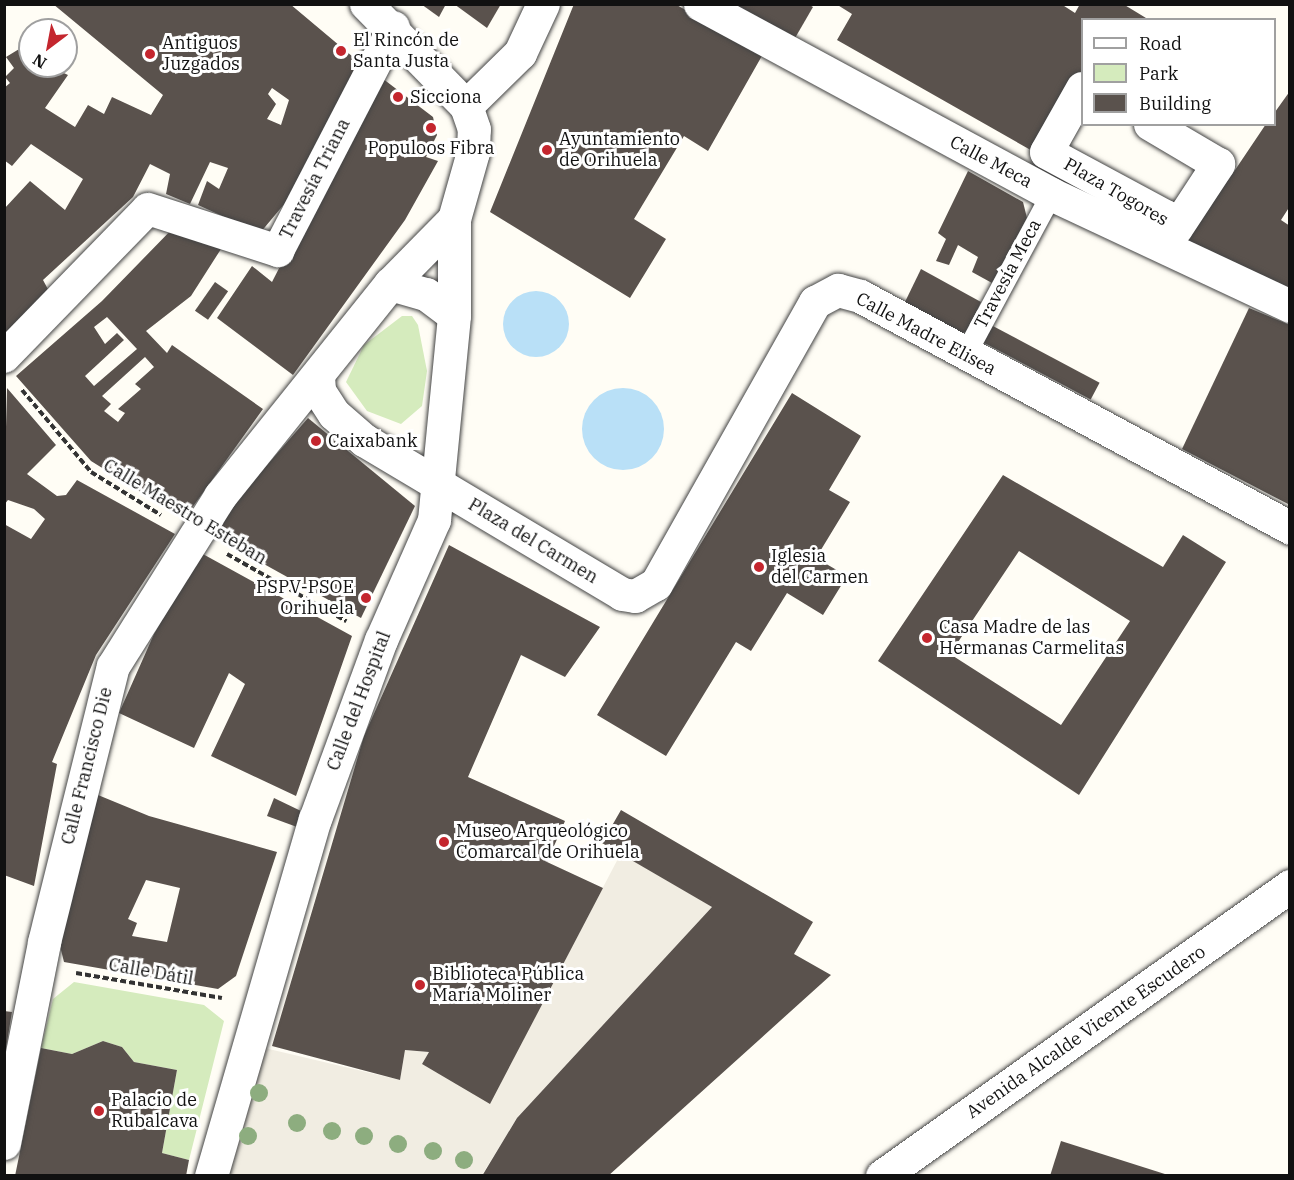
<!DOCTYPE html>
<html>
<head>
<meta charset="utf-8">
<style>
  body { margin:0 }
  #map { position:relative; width:1294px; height:1180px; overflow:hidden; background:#fffdf5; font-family:"IBM Plex Serif",serif }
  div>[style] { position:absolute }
  .green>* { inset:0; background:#d5ebbd }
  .plaza>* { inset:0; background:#f1ede2 }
  .water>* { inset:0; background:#b9e0f7 }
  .round { border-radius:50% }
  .building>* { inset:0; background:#5a524d; transform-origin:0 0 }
  .path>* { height:4px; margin-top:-2px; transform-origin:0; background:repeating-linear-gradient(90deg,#333 0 6px,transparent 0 9px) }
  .roads { filter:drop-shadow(0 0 2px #444) drop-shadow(0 0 2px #444) }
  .service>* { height:21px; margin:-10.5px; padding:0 10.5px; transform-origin:10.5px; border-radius:10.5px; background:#fff }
  .pedestrian>* { height:32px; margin:-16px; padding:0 16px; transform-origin:16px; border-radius:16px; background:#fff }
  .minor>* { height:33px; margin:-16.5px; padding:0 16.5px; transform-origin:16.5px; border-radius:16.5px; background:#fff }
  .tertiary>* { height:33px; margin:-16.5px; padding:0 16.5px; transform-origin:16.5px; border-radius:16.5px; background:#fff }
  .trees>* { width:18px; height:18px; margin:-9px; border-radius:50%; background:#8dad7f }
  .dots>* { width:16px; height:16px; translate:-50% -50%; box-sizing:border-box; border:3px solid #fff; border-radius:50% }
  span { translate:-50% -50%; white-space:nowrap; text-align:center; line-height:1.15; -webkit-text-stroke:6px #fff; paint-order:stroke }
  .poi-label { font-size:18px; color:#111 }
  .left { translate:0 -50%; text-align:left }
  .right { translate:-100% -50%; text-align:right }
  .street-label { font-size:18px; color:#111 }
  .frame { position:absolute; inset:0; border:6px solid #111; pointer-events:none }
  .legend { position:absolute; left:1081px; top:18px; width:195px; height:108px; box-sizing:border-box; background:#fff; border:2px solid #a0a0a0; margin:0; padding:8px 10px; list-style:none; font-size:18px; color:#111 }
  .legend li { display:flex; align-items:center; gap:12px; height:30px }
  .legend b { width:30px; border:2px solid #a0a0a0 }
  .north { position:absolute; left:18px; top:18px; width:60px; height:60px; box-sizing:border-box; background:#fff; border:2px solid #a0a0a0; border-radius:50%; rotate:212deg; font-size:16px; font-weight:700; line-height:24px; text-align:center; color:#111 }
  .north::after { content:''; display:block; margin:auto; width:21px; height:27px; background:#c4262e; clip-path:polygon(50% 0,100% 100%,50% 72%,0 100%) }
</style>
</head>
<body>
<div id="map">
  <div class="green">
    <div style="clip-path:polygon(402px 316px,412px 316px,418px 325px,427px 371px,422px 406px,401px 424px,367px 411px,346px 382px,364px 345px)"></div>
    <div style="clip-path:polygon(74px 982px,204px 1005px,224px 1021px,189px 1160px,162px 1153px,177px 1070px,134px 1062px,122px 1047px,103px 1041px,72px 1054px,41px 1048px,53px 999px)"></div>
  </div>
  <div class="plaza">
    <div style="clip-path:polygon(621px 853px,712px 907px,517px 1118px,482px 1175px,211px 1176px,248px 1044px,400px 1080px,405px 1050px,429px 1052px,422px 1064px,490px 1103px)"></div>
  </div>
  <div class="water">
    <div class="round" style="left:503px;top:291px;width:66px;height:66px"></div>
    <div class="round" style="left:582px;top:388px;width:82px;height:82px"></div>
  </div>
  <div class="building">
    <div style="clip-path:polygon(evenodd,53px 4px,290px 4px,365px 67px,301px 184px,260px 233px,198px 205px,207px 181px,219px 189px,228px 168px,210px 162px,190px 204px,166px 194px,170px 174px,150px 164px,133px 197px,43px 280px,50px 293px,4px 334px,4px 209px,30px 181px,65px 210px,83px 179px,31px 144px,12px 166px,4px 160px,4px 88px,10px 83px,5px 77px,14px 68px,6px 57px,29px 43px,30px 66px,49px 66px,68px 75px,45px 108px,75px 127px,88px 105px,104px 114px,112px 97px,151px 115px,163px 95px,53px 4px,272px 88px,289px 100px,281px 125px,267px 119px,276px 104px,268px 94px,272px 88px)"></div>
    <div style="clip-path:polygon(421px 4px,446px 4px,439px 17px)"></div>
    <div style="clip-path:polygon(454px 4px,501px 4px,487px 28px)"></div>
    <div style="clip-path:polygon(574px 4px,675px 4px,763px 54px,708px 151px,684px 136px,634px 219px,666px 239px,630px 298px,490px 212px)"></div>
    <div style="clip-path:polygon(725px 4px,808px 4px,813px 7px,791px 45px)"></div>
    <div style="clip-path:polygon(836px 4px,1061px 4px,1075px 13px,1080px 4px,1123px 4px,1146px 18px,1082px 20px,1082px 88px,1043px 157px,837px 40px,852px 14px)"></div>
    <div style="clip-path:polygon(378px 75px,433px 117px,437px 135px,426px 157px,438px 161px,405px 220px,293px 375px,217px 318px,252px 266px,272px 282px)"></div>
    <div style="clip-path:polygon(1290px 91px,1290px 206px,1281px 220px,1290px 226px,1290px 295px,1177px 238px,1229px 179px,1266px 124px,1275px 124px,1275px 112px)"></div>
    <div style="clip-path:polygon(968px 171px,1023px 202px,1027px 218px,992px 283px,972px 272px,978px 257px,958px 245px,949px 265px,936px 261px,946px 239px,938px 233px)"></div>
    <div style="clip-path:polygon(evenodd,178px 223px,221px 249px,191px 296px,146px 331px,167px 353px,172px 345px,263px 409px,184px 519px,91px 461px,16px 376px,102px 301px,178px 223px,107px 317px,137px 349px,94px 386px,85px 376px,124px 340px,117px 333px,105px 344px,94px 327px,107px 317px,178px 223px,145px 357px,154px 367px,135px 384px,141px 389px,118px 409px,125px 413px,118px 422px,104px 411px,111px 404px,102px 396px,145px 357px)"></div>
    <div style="clip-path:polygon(921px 269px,981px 302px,968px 331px,954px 336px,903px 306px)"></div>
    <div style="left:215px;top:282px;width:16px;height:35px;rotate:35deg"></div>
    <div style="clip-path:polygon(1249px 308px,1290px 325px,1290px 505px,1182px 449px)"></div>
    <div style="left:991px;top:325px;width:123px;height:19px;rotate:28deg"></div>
    <div style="clip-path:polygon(7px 388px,56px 445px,27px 474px,57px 496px,66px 495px,77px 480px,175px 534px,96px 655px,52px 762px,57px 764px,34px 886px,4px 875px,4px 524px,31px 539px,45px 519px,34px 509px,8px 500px,4px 505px)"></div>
    <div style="clip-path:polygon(792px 393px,861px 436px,829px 490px,850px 502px,816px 558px,847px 576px,823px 615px,787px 593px,751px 651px,736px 642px,666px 756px,597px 715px)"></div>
    <div style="clip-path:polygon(308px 418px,415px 506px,361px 618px,208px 533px)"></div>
    <div style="clip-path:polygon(evenodd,1003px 475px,1163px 567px,1183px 535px,1226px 562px,1079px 795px,878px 661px,1003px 475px,1019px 551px,1130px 621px,1061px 725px,950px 654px,1019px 551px)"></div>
    <div style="clip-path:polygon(449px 545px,600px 627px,565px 677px,521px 655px,468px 777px,565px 821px,547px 862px,603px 888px,490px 1104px,422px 1064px,429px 1052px,405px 1050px,400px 1080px,272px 1046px,364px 736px)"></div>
    <div style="clip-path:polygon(201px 553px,352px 636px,296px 796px,211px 756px,245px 684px,229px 673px,194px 748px,119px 713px,154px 634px)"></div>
    <div style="clip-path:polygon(evenodd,98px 795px,149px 816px,277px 852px,236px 976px,218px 989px,64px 962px,59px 942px,98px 795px,146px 880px,180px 888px,167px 942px,132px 936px,137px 923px,128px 919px,146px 880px)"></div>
    <div style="clip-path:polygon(274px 798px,301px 811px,297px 827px,267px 816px)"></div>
    <div style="clip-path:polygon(621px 810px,813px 922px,794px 954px,831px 975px,608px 1176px,482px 1176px,517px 1118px,712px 907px,602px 843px)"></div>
    <div style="clip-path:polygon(4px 1011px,12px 1012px,6px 1048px,4px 1048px)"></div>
    <div style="clip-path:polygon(103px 1041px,122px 1047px,134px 1062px,177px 1070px,162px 1153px,189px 1160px,186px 1176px,15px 1176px,41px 1048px,72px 1054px)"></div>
    <div style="clip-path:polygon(1061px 1141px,1168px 1175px,1168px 1176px,1050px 1176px)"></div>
  </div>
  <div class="path">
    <div style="left:22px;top:390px;width:107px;rotate:49.9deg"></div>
    <div style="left:91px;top:472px;width:82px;rotate:31.6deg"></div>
    <div style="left:227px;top:554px;width:137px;rotate:29.4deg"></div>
    <div style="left:4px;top:894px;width:17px;rotate:90deg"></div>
    <div style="left:76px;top:973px;width:148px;rotate:9.7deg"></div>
  </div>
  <div class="roads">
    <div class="service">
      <div style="left:965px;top:354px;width:182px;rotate:-61.7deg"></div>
    </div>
    <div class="pedestrian">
      <div style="left:4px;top:357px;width:206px;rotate:-45.8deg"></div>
      <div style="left:148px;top:209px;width:137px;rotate:17.9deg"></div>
      <div style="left:278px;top:251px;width:252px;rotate:-62.6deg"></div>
    </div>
    <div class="minor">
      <div style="left:700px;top:4px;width:399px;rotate:28.4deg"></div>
      <div style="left:1051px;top:194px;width:264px;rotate:25.1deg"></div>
      <div style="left:1082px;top:88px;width:73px;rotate:119.4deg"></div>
      <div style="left:1046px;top:152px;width:135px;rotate:28.3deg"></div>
      <div style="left:1165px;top:216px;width:16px;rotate:47deg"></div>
      <div style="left:1176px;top:228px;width:77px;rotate:-56.7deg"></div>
      <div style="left:1218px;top:164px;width:79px;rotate:-149.5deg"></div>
      <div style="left:466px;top:106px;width:76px;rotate:-44.5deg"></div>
      <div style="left:520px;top:53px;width:54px;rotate:-64.9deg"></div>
      <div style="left:390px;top:284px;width:37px;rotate:16deg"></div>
      <div style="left:426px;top:294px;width:35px;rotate:37deg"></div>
      <div style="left:318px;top:376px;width:15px;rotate:86deg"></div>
      <div style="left:319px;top:391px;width:27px;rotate:57deg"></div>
      <div style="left:334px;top:414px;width:40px;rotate:41deg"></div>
      <div style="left:364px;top:440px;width:300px;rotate:30.8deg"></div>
      <div style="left:622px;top:594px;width:13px;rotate:9deg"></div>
      <div style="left:635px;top:596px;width:24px;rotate:-30deg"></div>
      <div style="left:656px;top:584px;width:324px;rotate:-60.6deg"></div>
      <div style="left:815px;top:302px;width:26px;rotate:-28deg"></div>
      <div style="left:838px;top:290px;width:23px;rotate:15deg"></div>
      <div style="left:860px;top:296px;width:489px;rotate:28.3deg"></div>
      <div style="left:4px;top:1143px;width:205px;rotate:-78.7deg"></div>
      <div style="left:44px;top:942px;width:284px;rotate:-76deg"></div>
      <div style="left:113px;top:666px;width:201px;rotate:-57.8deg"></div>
      <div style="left:220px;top:496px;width:272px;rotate:-51.3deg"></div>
      <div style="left:390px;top:284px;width:91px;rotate:-45.4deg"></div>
    </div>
    <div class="tertiary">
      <div style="left:211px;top:1176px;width:372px;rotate:-73.8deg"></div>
      <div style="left:315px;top:819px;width:191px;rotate:-69.8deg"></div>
      <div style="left:381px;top:640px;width:131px;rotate:-66.2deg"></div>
      <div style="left:434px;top:520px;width:206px;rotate:-84.4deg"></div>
      <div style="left:454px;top:315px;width:96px;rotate:-90deg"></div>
      <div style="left:454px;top:219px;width:70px;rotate:-74.2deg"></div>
      <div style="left:473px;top:152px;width:23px;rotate:-88deg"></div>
      <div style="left:474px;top:129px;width:24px;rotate:-109deg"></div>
      <div style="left:466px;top:106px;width:143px;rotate:-134.4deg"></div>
      <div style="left:882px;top:1176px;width:501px;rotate:-35.4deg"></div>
    </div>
  </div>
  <div class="trees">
    <div style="left:259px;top:1093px"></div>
    <div style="left:297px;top:1123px"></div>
    <div style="left:332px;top:1131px"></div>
    <div style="left:248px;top:1136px"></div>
    <div style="left:364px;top:1136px"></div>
    <div style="left:398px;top:1144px"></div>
    <div style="left:433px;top:1151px"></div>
    <div style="left:464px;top:1160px"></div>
  </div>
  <div class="dots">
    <div style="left:341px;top:51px;background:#c4262e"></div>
    <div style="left:150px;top:54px;background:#c4262e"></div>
    <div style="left:398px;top:97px;background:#c4262e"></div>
    <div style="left:431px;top:128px;background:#c4262e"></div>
    <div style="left:547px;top:150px;background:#c4262e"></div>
    <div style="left:316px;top:441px;background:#c4262e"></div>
    <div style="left:759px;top:567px;background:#c4262e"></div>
    <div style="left:366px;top:598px;background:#c4262e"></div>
    <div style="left:927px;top:638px;background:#c4262e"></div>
    <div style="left:444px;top:842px;background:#c4262e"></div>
    <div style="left:420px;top:985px;background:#c4262e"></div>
    <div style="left:99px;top:1111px;background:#c4262e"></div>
  </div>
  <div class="poi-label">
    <span class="left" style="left:353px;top:51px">El Rincón de<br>Santa Justa</span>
    <span class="left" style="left:162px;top:54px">Antiguos<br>Juzgados</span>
    <span class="left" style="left:410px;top:97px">Sicciona</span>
    <span class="left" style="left:559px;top:150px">Ayuntamiento<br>de Orihuela</span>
    <span style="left:431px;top:148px">Populoos Fibra</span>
    <span class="left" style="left:328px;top:441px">Caixabank</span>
    <span class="left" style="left:771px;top:567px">Iglesia<br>del Carmen</span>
    <span class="right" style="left:354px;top:598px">PSPV-PSOE<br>Orihuela</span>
    <span class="left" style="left:939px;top:638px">Casa Madre de las<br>Hermanas Carmelitas</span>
    <span class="left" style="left:456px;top:842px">Museo Arqueológico<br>Comarcal de Orihuela</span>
    <span class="left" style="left:432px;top:985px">Biblioteca Pública<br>María Moliner</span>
    <span class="left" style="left:111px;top:1111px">Palacio de<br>Rubalcava</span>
  </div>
  <div class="street-label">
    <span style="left:991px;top:162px;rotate:28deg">Calle Meca</span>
    <span style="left:315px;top:179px;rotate:-63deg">Travesía Triana</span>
    <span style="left:1116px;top:192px;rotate:30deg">Plaza Togores</span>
    <span style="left:1008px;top:274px;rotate:-62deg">Travesía Meca</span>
    <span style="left:926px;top:334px;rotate:28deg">Calle Madre Elisea</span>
    <span style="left:185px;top:512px;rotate:31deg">Calle Maestro Esteban</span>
    <span style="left:533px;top:541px;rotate:31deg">Plaza del Carmen</span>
    <span style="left:359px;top:701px;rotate:-69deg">Calle del Hospital</span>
    <span style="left:87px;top:766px;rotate:-76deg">Calle Francisco Die</span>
    <span style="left:151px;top:972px;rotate:10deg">Calle Dátil</span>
    <span style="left:1086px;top:1032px;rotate:-35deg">Avenida Alcalde Vicente Escudero</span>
  </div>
  <div class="frame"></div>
  <ul class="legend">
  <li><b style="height:8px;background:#fff"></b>Road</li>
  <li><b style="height:16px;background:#d5ebbd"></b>Park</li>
  <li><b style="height:16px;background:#5a524d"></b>Building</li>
  </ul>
  <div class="north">N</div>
</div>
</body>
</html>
